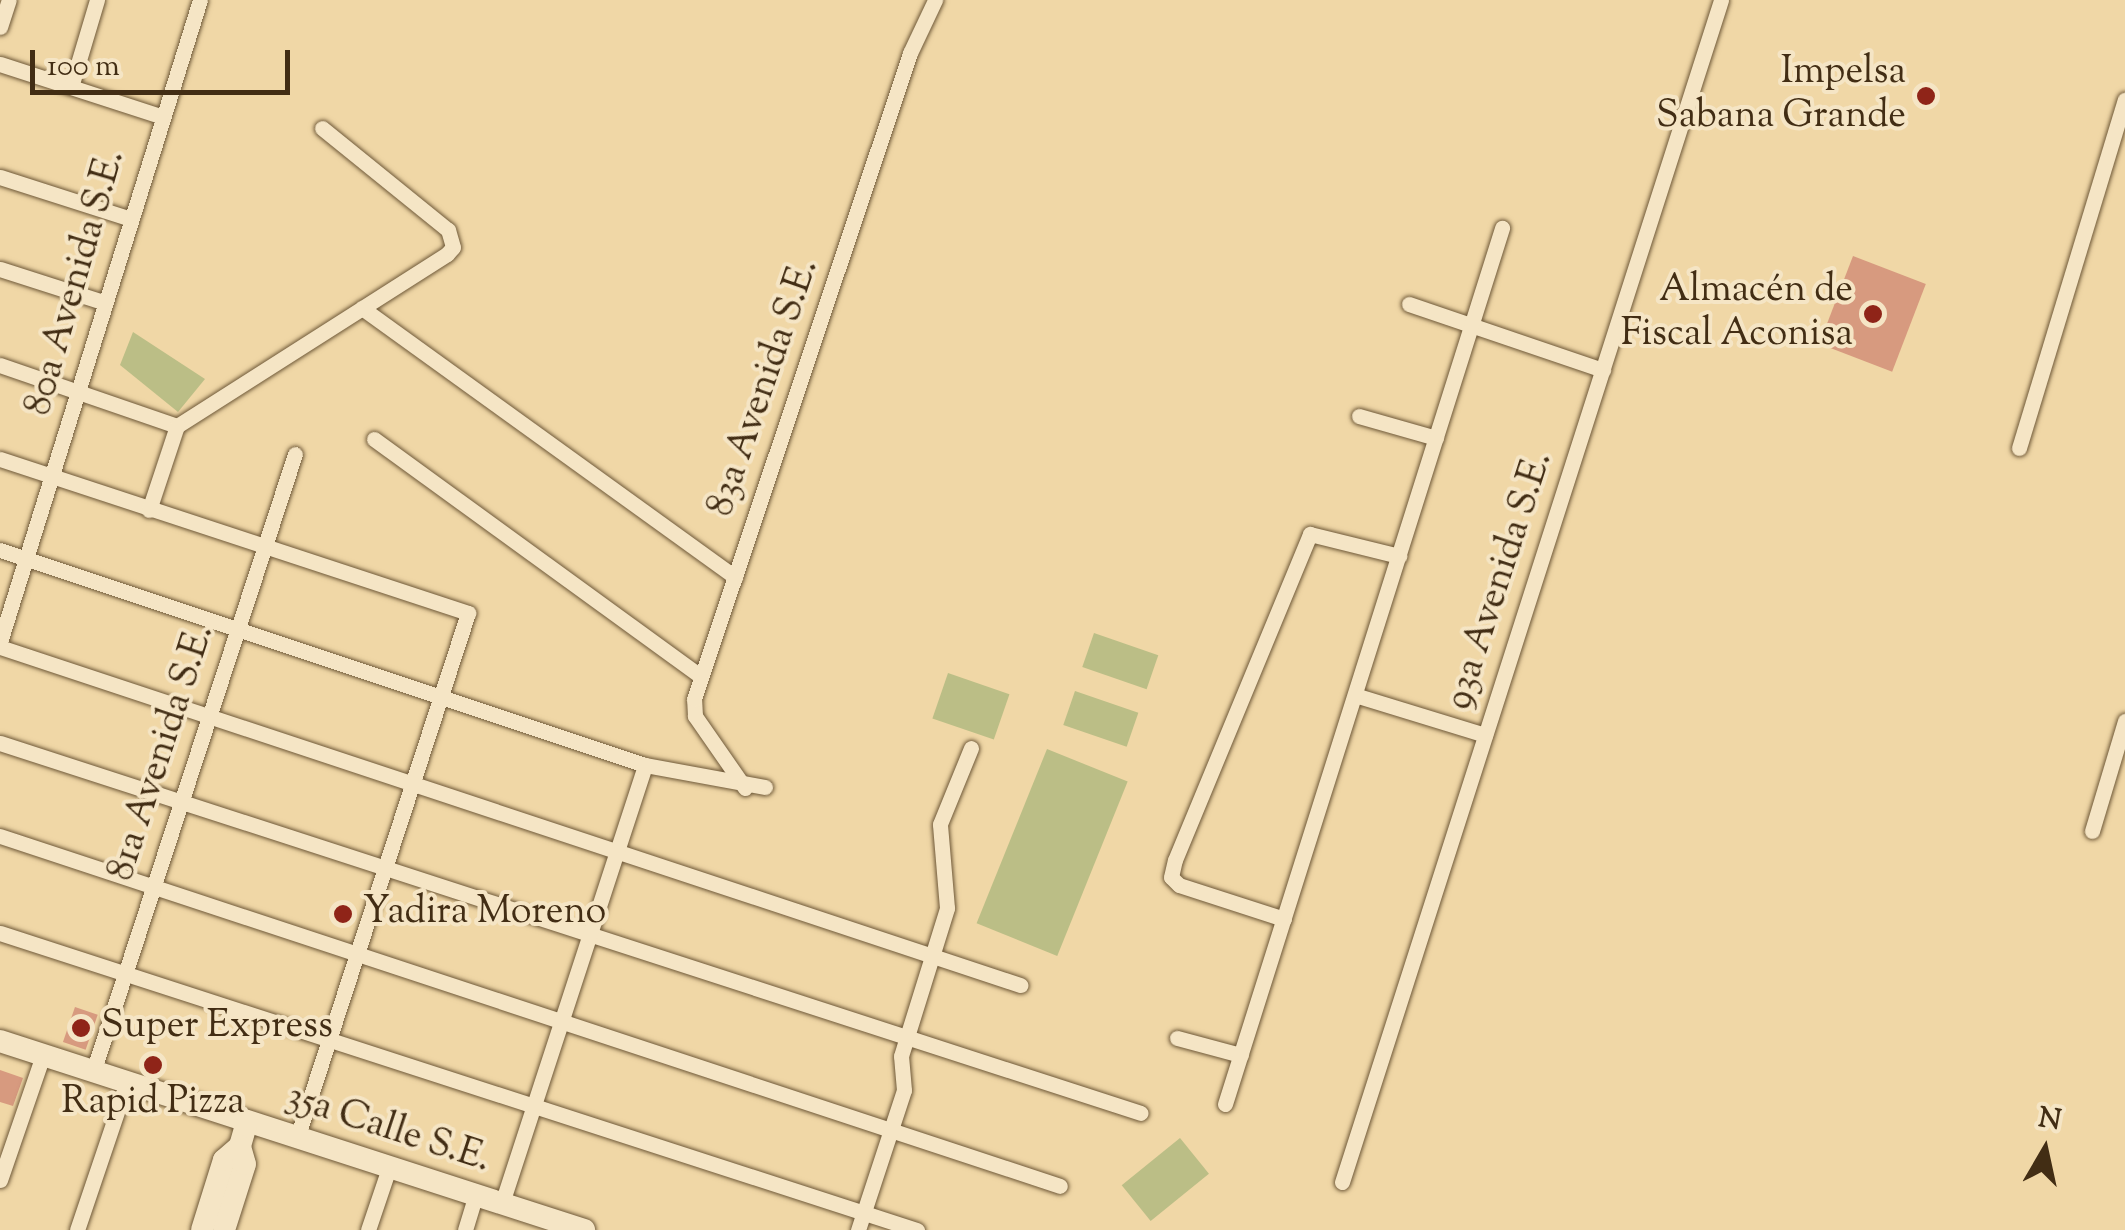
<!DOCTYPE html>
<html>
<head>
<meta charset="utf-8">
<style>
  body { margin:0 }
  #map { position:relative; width:2125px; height:1230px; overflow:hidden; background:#f0d7a6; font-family:"Sorts Mill Goudy",serif }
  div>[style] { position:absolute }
  .green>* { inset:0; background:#bbbe86; transform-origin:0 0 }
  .building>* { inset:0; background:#d79a7f; transform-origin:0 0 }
  .roads { filter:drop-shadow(0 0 2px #6e5838) drop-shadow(0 0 2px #6e5838) }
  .street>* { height:15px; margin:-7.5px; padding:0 7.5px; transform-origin:7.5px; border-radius:7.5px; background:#f5e5c5 }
  .secondary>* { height:22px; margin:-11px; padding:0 11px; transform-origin:11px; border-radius:11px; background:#f5e5c5 }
  .dots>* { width:28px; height:28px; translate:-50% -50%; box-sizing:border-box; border:5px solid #f5e5c5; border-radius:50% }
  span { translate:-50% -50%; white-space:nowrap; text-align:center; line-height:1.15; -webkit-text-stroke:8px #f5e5c5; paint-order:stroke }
  .poi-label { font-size:38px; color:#422d14 }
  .right { translate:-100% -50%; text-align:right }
  .left { translate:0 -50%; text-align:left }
  .street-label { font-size:38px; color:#422d14 }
  .north { position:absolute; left:1995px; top:1100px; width:100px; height:100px; -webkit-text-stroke:8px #f5e5c5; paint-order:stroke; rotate:9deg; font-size:28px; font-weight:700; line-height:40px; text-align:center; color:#422d14 }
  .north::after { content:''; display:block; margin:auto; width:35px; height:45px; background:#422d14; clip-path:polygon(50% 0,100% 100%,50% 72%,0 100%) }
  .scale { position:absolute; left:30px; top:50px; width:260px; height:45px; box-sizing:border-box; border:5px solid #422d14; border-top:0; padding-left:12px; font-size:30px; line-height:35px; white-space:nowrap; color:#422d14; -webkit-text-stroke:8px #f5e5c5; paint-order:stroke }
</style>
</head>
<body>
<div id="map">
  <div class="green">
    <div style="clip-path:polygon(133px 332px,205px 379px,178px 412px,120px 365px)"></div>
    <div style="left:1094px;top:633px;width:68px;height:36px;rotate:19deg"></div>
    <div style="left:948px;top:673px;width:65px;height:48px;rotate:19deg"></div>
    <div style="left:1075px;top:691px;width:67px;height:36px;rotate:19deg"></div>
    <div style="left:1047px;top:749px;width:87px;height:188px;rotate:22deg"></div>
    <div style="left:1180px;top:1138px;width:46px;height:75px;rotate:51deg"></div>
  </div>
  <div class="building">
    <div style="left:1853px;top:256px;width:78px;height:94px;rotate:21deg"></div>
    <div style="left:75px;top:1007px;width:24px;height:37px;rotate:19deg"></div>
    <div style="clip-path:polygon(0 1070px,23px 1078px,13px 1106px,0 1102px)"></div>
  </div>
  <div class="roads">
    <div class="street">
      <div style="left:0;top:27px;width:28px;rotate:-72deg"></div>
      <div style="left:0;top:64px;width:168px;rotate:18deg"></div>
      <div style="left:71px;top:87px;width:91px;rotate:-73.4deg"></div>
      <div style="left:0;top:177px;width:138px;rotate:17.8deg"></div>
      <div style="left:0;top:269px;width:108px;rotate:17.8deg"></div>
      <div style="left:1409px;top:304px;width:205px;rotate:18.8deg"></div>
      <div style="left:362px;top:308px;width:460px;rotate:35.8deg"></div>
      <div style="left:0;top:365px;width:187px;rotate:19deg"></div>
      <div style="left:177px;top:426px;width:320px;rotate:-32.5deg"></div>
      <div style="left:447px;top:254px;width:9px;rotate:-49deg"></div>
      <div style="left:453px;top:247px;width:18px;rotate:-106deg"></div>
      <div style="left:448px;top:230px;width:162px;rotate:-141deg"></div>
      <div style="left:1359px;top:416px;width:80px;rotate:15.9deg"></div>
      <div style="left:374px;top:439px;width:403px;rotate:36deg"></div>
      <div style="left:2019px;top:448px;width:364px;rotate:-73.1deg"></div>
      <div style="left:0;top:459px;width:493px;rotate:18.2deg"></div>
      <div style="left:468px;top:613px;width:552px;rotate:108.04deg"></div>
      <div style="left:149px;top:510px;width:89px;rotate:-71.6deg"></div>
      <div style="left:0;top:550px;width:680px;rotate:18.43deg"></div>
      <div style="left:645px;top:765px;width:122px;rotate:10.4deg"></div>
      <div style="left:0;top:642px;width:672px;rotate:-72.7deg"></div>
      <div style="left:0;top:647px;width:1075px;rotate:18.33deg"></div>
      <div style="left:1355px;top:695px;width:136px;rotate:17.1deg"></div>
      <div style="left:0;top:743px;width:1199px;rotate:17.97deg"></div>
      <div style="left:745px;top:788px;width:88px;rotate:-124.8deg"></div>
      <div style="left:695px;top:716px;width:17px;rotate:-93deg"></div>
      <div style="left:694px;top:699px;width:681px;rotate:-71.51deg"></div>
      <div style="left:910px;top:53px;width:59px;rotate:-64.7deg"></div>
      <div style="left:2092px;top:831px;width:115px;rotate:-73.3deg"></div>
      <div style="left:0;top:836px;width:1116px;rotate:18.27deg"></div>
      <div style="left:1284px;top:919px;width:110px;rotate:-162.1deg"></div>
      <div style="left:1179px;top:885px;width:11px;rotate:-135deg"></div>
      <div style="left:1171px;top:877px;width:17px;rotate:-77deg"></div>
      <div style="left:1175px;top:860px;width:353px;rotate:-67.5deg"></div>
      <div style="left:1310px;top:534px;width:92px;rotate:13.9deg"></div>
      <div style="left:0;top:933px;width:964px;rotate:17.95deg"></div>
      <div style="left:1177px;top:1038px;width:66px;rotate:14.9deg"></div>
      <div style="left:93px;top:1072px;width:650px;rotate:-71.9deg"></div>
      <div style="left:1225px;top:1104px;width:919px;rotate:-72.45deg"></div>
      <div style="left:0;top:1180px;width:132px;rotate:-71deg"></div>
      <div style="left:1342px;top:1182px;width:1241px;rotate:-72.22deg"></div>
      <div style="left:502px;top:1203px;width:461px;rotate:-71.9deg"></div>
      <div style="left:77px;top:1230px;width:156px;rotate:-71.3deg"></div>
      <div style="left:368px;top:1230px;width:65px;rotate:-71.3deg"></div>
      <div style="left:465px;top:1230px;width:37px;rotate:-73deg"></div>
      <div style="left:858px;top:1230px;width:147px;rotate:-71.8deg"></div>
      <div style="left:904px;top:1090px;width:34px;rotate:-95deg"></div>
      <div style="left:901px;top:1056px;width:155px;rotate:-72.7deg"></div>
      <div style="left:947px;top:908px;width:84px;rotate:-94.8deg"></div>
      <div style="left:940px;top:824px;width:82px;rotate:-67.8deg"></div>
    </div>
    <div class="secondary">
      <div style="left:0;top:1041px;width:614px;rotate:17.93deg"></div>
      <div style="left:202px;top:1230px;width:73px;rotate:-72.6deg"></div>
      <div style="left:224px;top:1160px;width:21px;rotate:-41deg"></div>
      <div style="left:240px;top:1146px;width:25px;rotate:-74deg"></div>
      <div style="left:224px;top:1230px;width:69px;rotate:-72.3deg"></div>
      <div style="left:245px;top:1164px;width:19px;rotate:-106deg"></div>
    </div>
  </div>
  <div class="dots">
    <div style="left:1926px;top:96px;background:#8f2418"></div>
    <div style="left:1873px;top:314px;background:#8f2418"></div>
    <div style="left:343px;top:914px;background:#8f2418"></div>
    <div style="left:81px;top:1028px;background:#8f2418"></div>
    <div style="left:153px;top:1065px;background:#8f2418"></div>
  </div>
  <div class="poi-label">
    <span class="right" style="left:1906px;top:96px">Impelsa<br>Sabana Grande</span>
    <span class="right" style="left:1853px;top:314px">Almacén de<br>Fiscal Aconisa</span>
    <span class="left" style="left:363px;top:914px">Yadira Moreno</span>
    <span class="left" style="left:101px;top:1028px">Super Express</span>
    <span style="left:153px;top:1104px">Rapid Pizza</span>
  </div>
  <div class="street-label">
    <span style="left:77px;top:283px;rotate:-74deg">80a Avenida S.E.</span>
    <span style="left:765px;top:388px;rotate:-71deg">83a Avenida S.E.</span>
    <span style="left:1501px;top:581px;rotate:-72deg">93a Avenida S.E.</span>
    <span style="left:163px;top:753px;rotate:-72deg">81a Avenida S.E.</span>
    <span style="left:388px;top:1130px;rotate:18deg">35a Calle S.E.</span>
  </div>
  <div class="north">N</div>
  <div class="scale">100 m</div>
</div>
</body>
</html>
